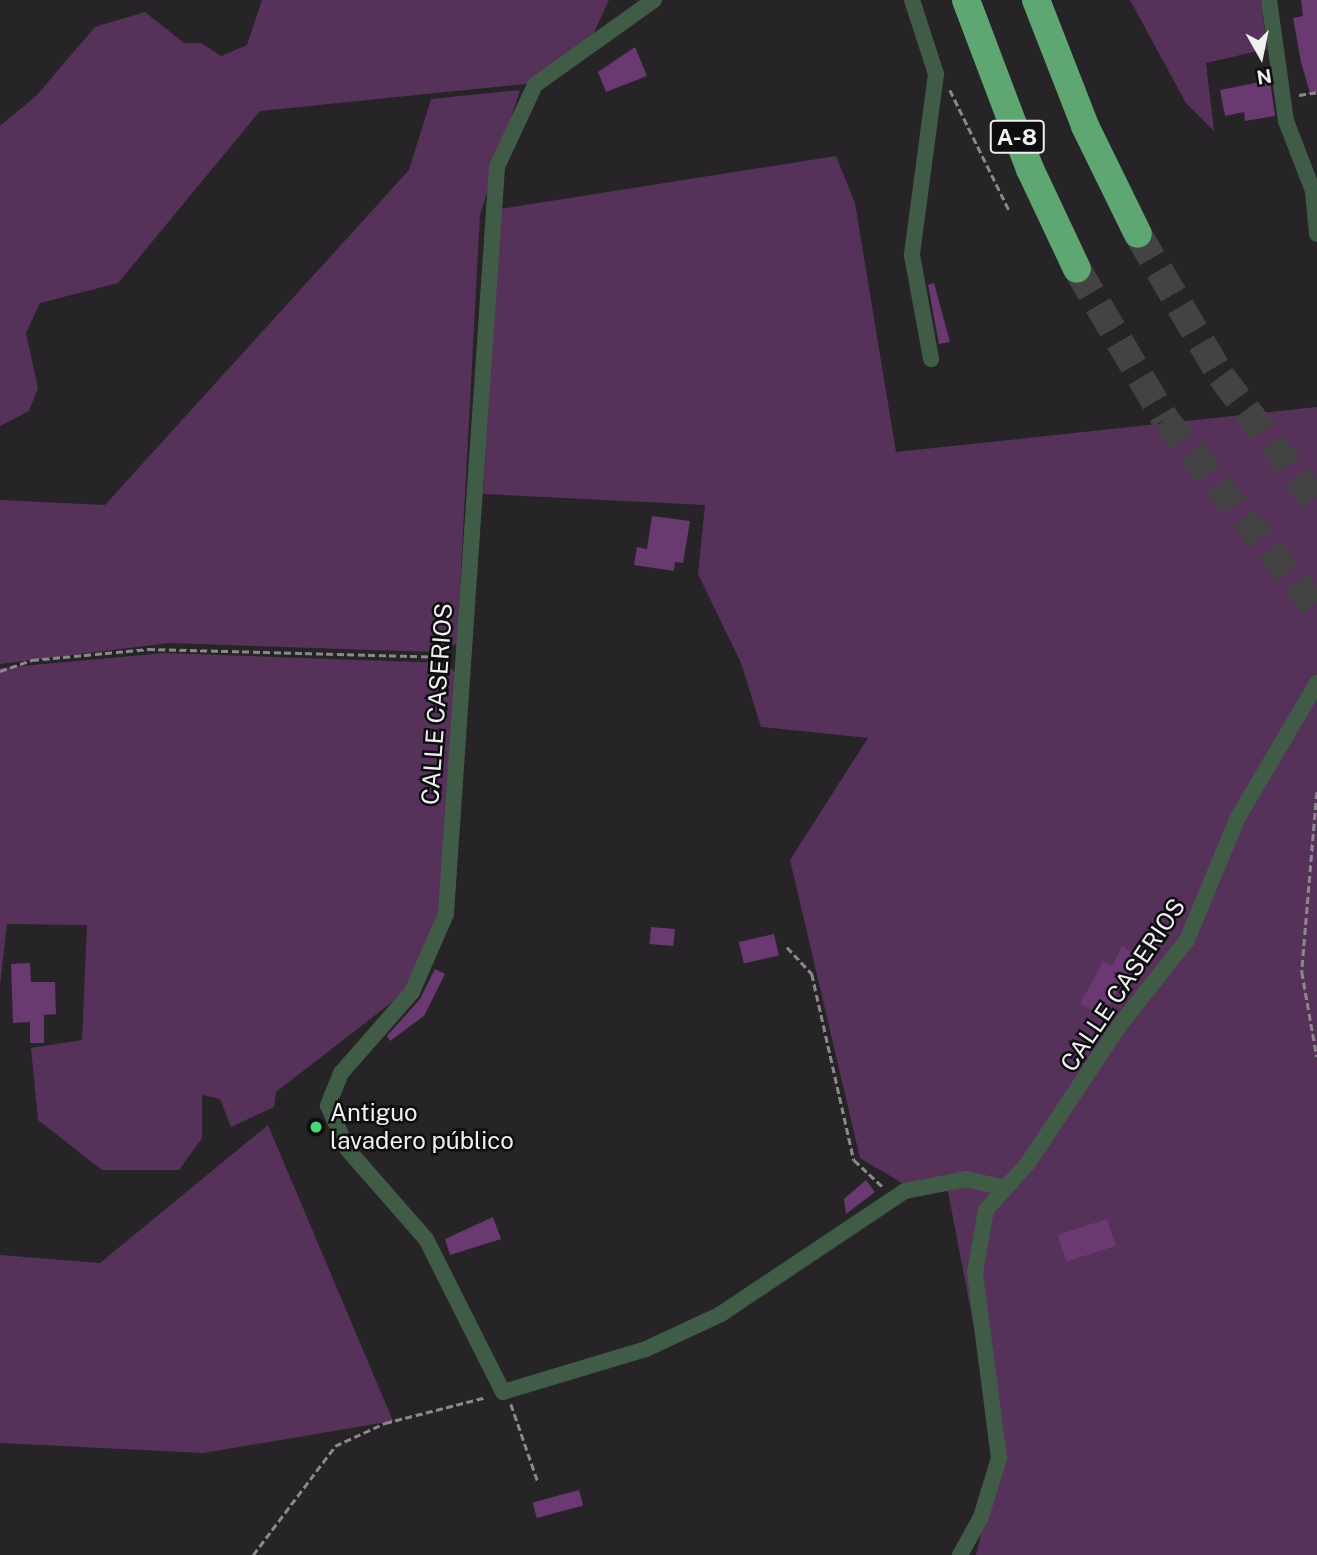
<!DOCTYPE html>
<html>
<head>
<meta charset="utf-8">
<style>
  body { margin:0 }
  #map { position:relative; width:1317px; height:1555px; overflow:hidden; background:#262426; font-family:"Public Sans",sans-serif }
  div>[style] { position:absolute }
  .green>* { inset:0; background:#56325a }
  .building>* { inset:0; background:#6b3971; transform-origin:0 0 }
  .highway-tunnel>* { height:28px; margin-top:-14px; transform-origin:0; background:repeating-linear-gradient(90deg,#444344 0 28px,transparent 0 42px) }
  .path>* { height:2.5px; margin-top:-1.25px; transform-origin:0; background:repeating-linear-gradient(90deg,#8a888a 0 7px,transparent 0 10.5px) }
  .street>* { height:16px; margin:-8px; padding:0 8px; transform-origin:8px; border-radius:8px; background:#405c46 }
  .highway>* { height:28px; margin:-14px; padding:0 14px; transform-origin:14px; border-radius:14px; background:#5fa772 }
  .dots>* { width:19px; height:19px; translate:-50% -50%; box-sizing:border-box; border:4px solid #0e0d0f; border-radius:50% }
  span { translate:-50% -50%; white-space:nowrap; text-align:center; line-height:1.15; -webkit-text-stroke:5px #0e0d0f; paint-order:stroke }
  .shield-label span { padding:2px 5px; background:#0e0d0f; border:2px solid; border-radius:5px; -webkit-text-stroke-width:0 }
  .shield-label { font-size:23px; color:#f1f0f1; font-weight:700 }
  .street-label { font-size:24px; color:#f1f0f1 }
  .poi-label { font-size:24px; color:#f1f0f1 }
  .left { translate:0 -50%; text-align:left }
  .north { position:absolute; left:1226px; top:21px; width:70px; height:70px; -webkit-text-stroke:5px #0e0d0f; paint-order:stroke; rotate:171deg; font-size:19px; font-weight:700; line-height:28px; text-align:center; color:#f1f0f1 }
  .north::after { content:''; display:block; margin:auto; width:24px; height:32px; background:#f1f0f1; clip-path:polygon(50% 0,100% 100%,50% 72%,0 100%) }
</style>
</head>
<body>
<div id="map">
  <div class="green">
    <div style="clip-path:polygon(262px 0,609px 0,592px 37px,526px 84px,260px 111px,118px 283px,40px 303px,26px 333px,38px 388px,29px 411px,0 426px,0 126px,36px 96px,95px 27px,145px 12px,184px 43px,201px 43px,221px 56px,247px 45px)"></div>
    <div style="clip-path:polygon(1130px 0,1261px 0,1267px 49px,1206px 63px,1214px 131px,1186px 103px)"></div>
    <div style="clip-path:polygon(520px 90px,480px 215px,457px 644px,434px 652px,169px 643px,0 664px,0 500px,105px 505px,409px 170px,431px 99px)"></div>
    <div style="clip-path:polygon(836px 156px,855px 203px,896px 452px,1317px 407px,1317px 1555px,976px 1555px,999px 1458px,945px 1176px,907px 1186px,860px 1158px,790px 860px,868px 738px,761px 727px,741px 663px,698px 574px,705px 505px,483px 494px,500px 209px)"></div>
    <div style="clip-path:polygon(165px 653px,446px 663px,455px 672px,441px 917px,424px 963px,400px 996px,276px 1092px,274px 1107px,231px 1127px,220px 1099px,202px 1095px,202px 1138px,179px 1170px,102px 1170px,38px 1120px,31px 1048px,82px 1040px,87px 925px,7px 924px,0 985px,0 668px)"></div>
    <div style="clip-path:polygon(268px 1125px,393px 1421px,203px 1453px,0 1443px,0 1255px,100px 1263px)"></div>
  </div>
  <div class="building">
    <div style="clip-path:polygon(1301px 0,1317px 0,1317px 92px,1310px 93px,1301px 62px,1293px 18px,1303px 16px)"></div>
    <div style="clip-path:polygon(635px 47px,647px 76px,606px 92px,598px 72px)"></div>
    <div style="clip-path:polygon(1270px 80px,1275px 116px,1245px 121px,1244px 112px,1225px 116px,1220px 90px)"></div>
    <div style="clip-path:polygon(934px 283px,950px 342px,939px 344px,928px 285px)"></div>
    <div style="clip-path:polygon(652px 516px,690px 521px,683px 563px,675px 562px,674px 571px,634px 565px,637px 547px,647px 549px)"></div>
    <div style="left:651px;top:927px;width:24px;height:17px;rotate:5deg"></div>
    <div style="left:774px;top:934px;width:22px;height:36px;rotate:77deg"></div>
    <div style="clip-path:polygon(1122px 946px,1139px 956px,1103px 1016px,1080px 1004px,1103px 961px,1112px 966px)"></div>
    <div style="clip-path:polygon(30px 963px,31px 982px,55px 982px,56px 1014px,44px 1015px,44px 1043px,30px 1043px,30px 1022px,13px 1023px,11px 964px)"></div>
    <div style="clip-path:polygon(435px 969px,445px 974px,424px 1016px,390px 1041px,387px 1036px,420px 999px)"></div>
    <div style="left:321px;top:1119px;width:13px;height:12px;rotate:77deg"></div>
    <div style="clip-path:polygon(866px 1180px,875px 1192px,846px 1214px,844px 1199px)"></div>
    <div style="clip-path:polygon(493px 1217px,501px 1239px,450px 1255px,445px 1239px)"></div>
    <div style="left:1107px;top:1219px;width:28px;height:52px;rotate:72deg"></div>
    <div style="left:579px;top:1490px;width:16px;height:48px;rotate:75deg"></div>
  </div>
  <div class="highway-tunnel">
    <div style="left:1138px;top:234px;width:164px;rotate:59.7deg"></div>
    <div style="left:1221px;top:376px;width:159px;rotate:52.9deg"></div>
    <div style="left:1077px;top:269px;width:174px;rotate:59.6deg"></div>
    <div style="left:1165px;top:419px;width:243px;rotate:51.3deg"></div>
  </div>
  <div class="path">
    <div style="left:950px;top:90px;width:136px;rotate:63.8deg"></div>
    <div style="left:1299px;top:95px;width:18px;rotate:-9deg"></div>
    <div style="left:0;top:671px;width:34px;rotate:-19deg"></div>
    <div style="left:32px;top:660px;width:117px;rotate:-5.4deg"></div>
    <div style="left:148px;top:649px;width:301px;rotate:1.5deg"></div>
    <div style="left:1317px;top:792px;width:181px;rotate:94.8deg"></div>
    <div style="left:1302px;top:972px;width:86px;rotate:80deg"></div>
    <div style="left:787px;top:947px;width:37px;rotate:47deg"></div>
    <div style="left:812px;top:974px;width:191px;rotate:77.3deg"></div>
    <div style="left:854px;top:1160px;width:40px;rotate:43deg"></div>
    <div style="left:511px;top:1404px;width:83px;rotate:70.9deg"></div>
    <div style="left:253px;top:1555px;width:136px;rotate:-53deg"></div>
    <div style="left:335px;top:1446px;width:55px;rotate:-24.7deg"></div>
    <div style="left:385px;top:1423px;width:105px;rotate:-14.3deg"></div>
  </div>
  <div class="street">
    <div style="left:654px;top:0;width:146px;rotate:144.5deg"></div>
    <div style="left:535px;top:85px;width:90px;rotate:114.9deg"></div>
    <div style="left:497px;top:167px;width:749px;rotate:93.91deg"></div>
    <div style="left:446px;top:914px;width:85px;rotate:113.6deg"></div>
    <div style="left:412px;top:992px;width:108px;rotate:131.2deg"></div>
    <div style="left:341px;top:1073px;width:35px;rotate:112deg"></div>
    <div style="left:328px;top:1106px;width:48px;rotate:65.6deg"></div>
    <div style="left:348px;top:1150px;width:118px;rotate:48.8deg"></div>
    <div style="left:426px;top:1239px;width:171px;rotate:63.3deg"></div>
    <div style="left:503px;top:1392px;width:149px;rotate:-16.7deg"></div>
    <div style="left:646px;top:1349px;width:83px;rotate:-25deg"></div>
    <div style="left:721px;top:1314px;width:221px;rotate:-33.8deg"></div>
    <div style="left:905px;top:1191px;width:62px;rotate:-11.1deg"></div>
    <div style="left:966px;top:1179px;width:36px;rotate:13deg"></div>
    <div style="left:912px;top:0;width:78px;rotate:72deg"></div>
    <div style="left:936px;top:74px;width:183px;rotate:97.6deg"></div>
    <div style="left:912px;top:255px;width:106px;rotate:79.6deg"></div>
    <div style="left:1269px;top:0;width:122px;rotate:82deg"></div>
    <div style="left:1286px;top:121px;width:75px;rotate:68.9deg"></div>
    <div style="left:1313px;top:191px;width:43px;rotate:84.7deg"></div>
    <div style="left:960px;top:1555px;width:43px;rotate:-61.1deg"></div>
    <div style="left:981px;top:1517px;width:62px;rotate:-73deg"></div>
    <div style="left:999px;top:1458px;width:187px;rotate:-97.4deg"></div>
    <div style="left:975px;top:1273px;width:64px;rotate:-80.1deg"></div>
    <div style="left:986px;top:1210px;width:63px;rotate:-48.2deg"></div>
    <div style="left:1028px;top:1163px;width:164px;rotate:-56.4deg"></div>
    <div style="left:1119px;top:1026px;width:110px;rotate:-51.7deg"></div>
    <div style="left:1187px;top:940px;width:131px;rotate:-67.5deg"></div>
    <div style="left:1237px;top:819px;width:158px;rotate:-59.5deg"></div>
  </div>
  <div class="highway">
    <div style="left:966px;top:0;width:181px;rotate:69.3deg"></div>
    <div style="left:1030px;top:169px;width:110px;rotate:64.8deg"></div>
    <div style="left:1036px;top:0;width:135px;rotate:68.7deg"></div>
    <div style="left:1085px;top:126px;width:120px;rotate:63.9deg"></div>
  </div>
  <div class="dots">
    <div style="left:316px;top:1127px;background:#47d779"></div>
  </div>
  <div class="shield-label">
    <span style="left:1017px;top:137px">A-8</span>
  </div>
  <div class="street-label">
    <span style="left:437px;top:704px;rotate:-86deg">CALLE CASERIOS</span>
    <span style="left:1123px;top:985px;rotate:-56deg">CALLE CASERIOS</span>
  </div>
  <div class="poi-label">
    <span class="left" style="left:330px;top:1127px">Antiguo<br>lavadero público</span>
  </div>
  <div class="north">N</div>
</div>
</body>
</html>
